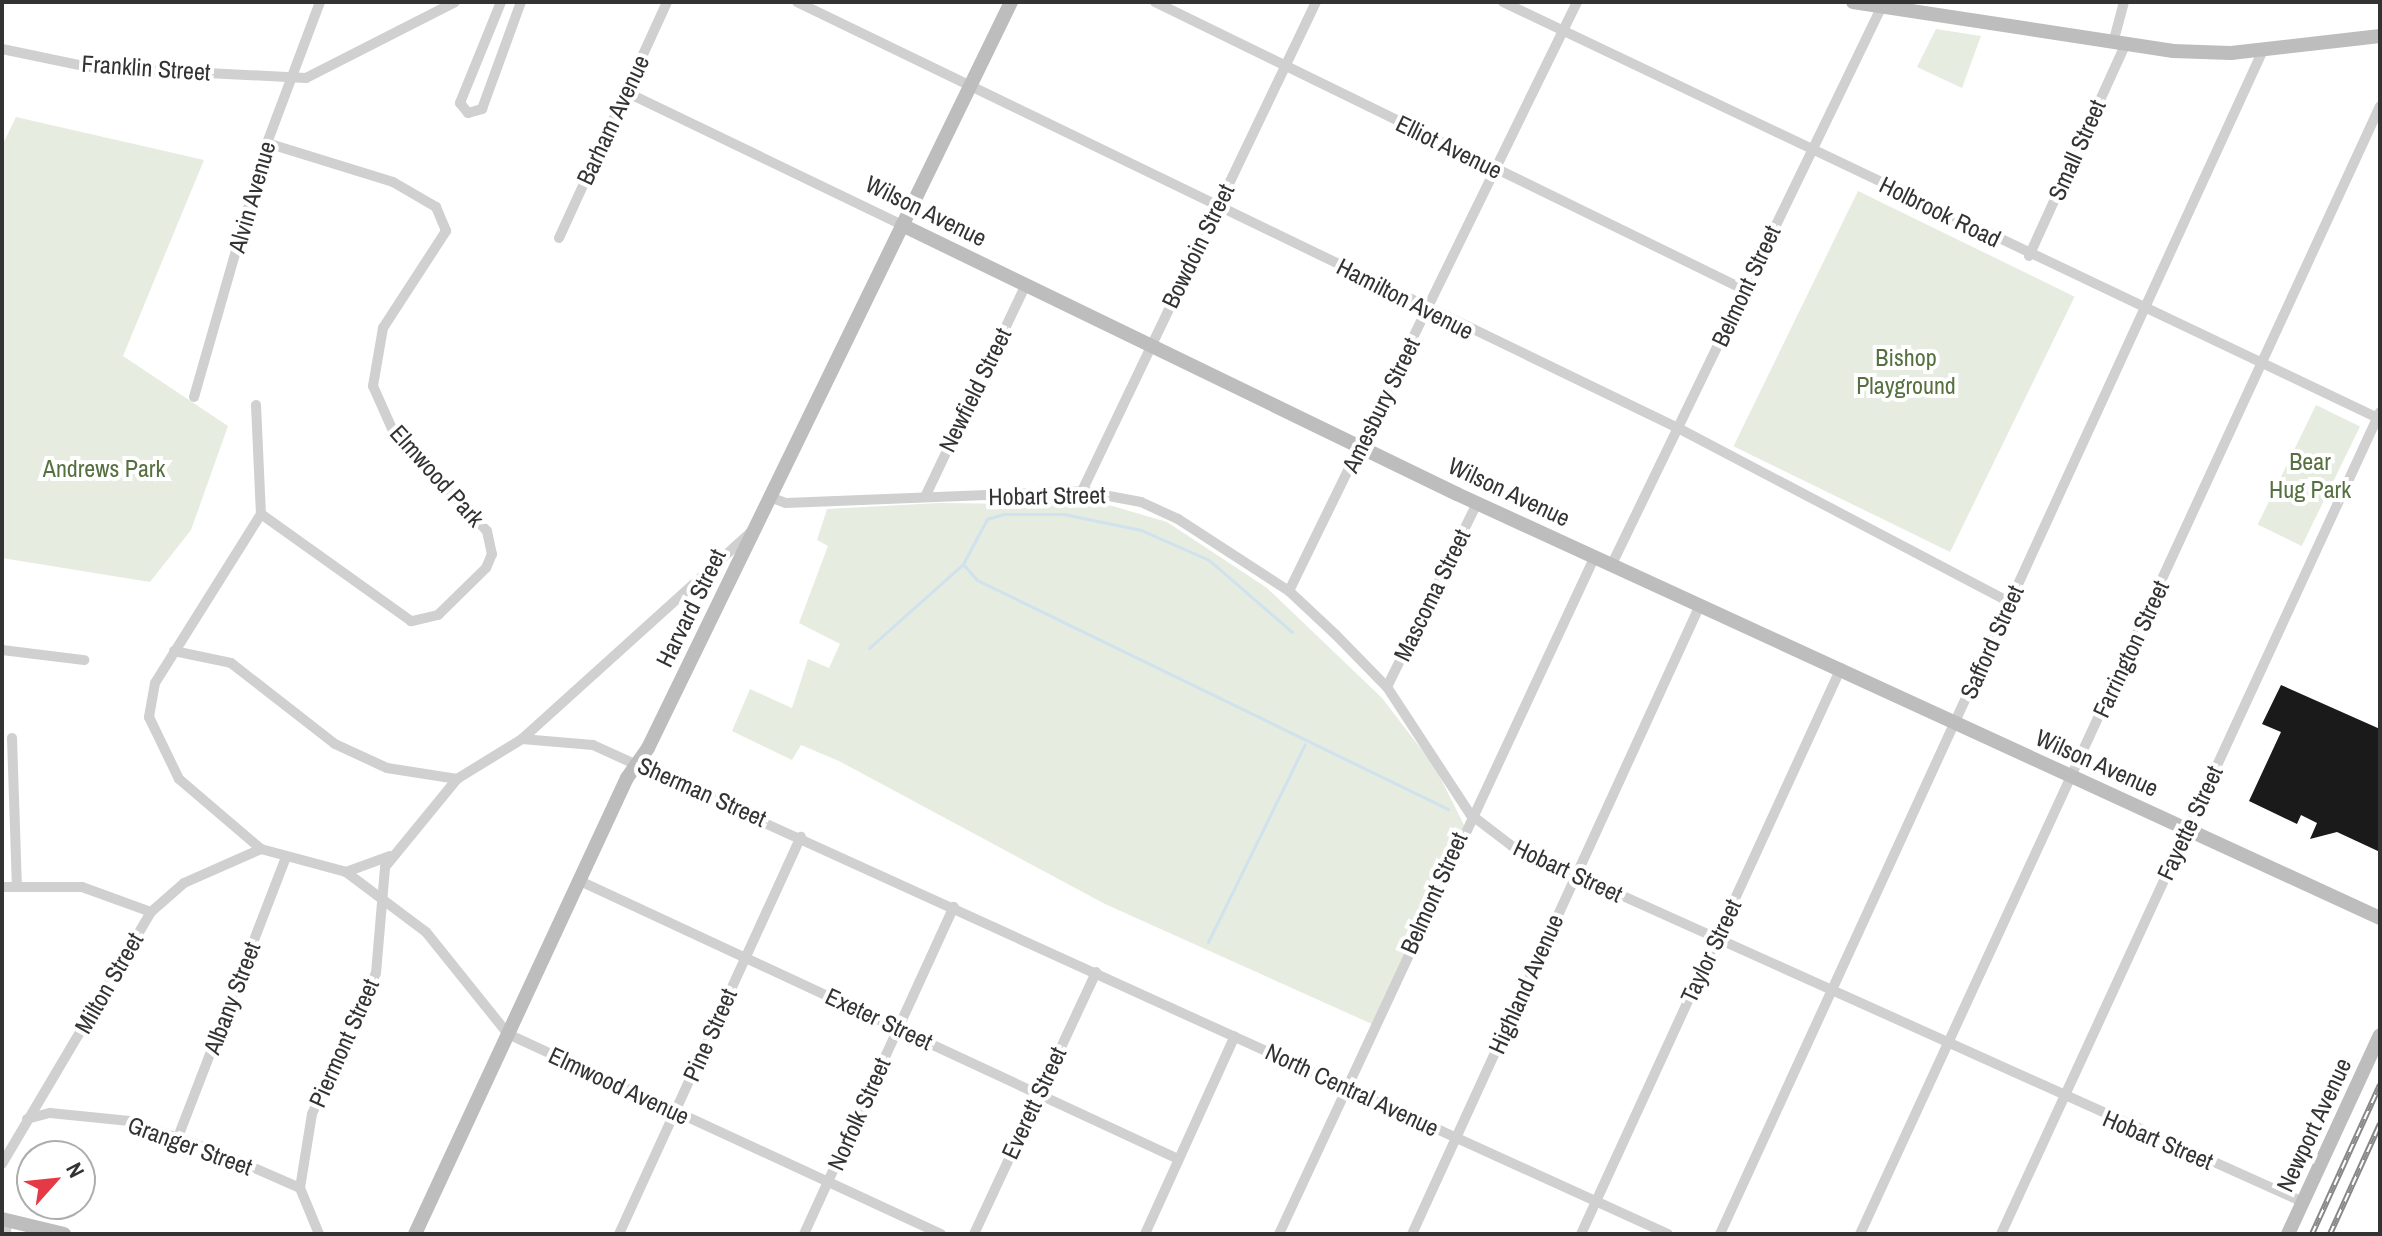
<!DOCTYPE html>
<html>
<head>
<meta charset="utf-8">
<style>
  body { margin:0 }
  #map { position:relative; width:2382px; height:1236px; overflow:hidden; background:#fff; font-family:"Archivo Narrow",sans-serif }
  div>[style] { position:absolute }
  .green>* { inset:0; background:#e6ecdf; transform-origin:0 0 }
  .stream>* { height:3px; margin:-1.5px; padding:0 1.5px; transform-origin:1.5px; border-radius:1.5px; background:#cfe2ee }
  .building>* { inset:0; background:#1a1a1a }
  .street>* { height:10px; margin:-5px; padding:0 5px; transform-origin:5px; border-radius:5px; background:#d0d0d0 }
  .secondary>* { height:14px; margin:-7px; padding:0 7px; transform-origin:7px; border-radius:7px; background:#bdbdbd }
  .rail>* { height:6px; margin-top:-3px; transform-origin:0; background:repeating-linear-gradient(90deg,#fff 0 9px,#888 0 18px); box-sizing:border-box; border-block:2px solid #888 }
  span { translate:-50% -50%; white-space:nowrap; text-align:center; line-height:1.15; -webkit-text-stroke:8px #fff; paint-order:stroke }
  .street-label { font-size:24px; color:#333 }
  .park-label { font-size:24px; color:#56703f }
  .frame { position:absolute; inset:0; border:4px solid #333; pointer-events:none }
  .north { position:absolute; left:16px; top:1140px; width:80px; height:80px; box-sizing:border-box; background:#fff; border:2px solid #adadad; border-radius:50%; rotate:63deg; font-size:22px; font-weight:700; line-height:32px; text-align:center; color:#333 }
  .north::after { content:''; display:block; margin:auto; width:28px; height:36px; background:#e63946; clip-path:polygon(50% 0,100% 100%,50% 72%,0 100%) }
</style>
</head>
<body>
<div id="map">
  <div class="green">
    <div style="clip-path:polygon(1936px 29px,1981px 36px,1962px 88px,1917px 67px)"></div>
    <div style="clip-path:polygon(16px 117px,204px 160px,123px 356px,228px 426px,191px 530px,150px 582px,2px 558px,2px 146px)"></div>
    <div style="left:1858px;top:191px;width:241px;height:284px;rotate:26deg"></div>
    <div style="left:2316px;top:405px;width:49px;height:133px;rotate:26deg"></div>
    <div style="clip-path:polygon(940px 503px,1109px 505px,1167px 522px,1267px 588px,1382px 698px,1435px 767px,1465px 827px,1372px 1024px,1105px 904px,839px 761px,801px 745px,792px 760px,732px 731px,750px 689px,792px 708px,808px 659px,829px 668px,840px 644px,799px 623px,828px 546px,817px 540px,827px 509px)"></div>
  </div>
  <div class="stream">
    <div style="left:1292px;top:632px;width:110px;rotate:-139.1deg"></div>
    <div style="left:1209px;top:560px;width:74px;rotate:-156.2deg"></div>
    <div style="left:1141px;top:530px;width:79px;rotate:-168.3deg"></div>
    <div style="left:1064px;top:514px;width:60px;rotate:180deg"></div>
    <div style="left:1004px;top:514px;width:18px;rotate:164deg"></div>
    <div style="left:987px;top:519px;width:51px;rotate:118.1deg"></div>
    <div style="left:963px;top:564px;width:21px;rotate:49deg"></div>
    <div style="left:977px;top:580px;width:524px;rotate:25.93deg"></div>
    <div style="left:869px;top:648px;width:126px;rotate:-41.8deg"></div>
    <div style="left:1208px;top:942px;width:220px;rotate:-63.9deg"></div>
  </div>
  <div class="building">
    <div style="clip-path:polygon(2281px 685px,2380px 729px,2380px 852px,2337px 832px,2310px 839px,2317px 823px,2301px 815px,2297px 824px,2249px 801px,2281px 732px,2262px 724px)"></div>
  </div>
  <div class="street">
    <div style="left:501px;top:2px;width:109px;rotate:112.1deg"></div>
    <div style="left:460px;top:103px;width:13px;rotate:51deg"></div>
    <div style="left:468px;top:113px;width:15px;rotate:-16deg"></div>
    <div style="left:482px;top:109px;width:114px;rotate:-70deg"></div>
    <div style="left:797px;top:2px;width:979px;rotate:25.81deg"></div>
    <div style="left:1678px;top:428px;width:375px;rotate:27.7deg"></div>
    <div style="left:1155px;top:2px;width:657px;rotate:26.02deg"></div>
    <div style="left:1503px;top:2px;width:971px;rotate:25.43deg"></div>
    <div style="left:2113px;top:43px;width:42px;rotate:-75deg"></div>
    <div style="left:2px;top:49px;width:89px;rotate:11.7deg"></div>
    <div style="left:89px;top:67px;width:217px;rotate:2.9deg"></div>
    <div style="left:306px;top:78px;width:167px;rotate:-27deg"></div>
    <div style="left:626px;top:92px;width:306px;rotate:25.7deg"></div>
    <div style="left:267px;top:143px;width:132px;rotate:17.2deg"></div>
    <div style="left:393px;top:182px;width:50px;rotate:30.2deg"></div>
    <div style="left:436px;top:207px;width:26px;rotate:67deg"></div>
    <div style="left:446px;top:231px;width:116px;rotate:123deg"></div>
    <div style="left:383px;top:328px;width:59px;rotate:99.8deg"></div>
    <div style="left:373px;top:386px;width:49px;rotate:66deg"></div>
    <div style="left:393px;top:431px;width:137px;rotate:46.8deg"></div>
    <div style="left:487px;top:531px;width:24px;rotate:78deg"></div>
    <div style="left:492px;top:554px;width:15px;rotate:113deg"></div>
    <div style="left:486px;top:568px;width:67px;rotate:135.6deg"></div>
    <div style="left:438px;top:615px;width:28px;rotate:167deg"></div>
    <div style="left:411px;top:621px;width:184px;rotate:-144.5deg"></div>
    <div style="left:261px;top:514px;width:199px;rotate:122.1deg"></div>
    <div style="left:155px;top:683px;width:35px;rotate:100deg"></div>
    <div style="left:149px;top:717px;width:69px;rotate:64.2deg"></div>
    <div style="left:179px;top:779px;width:108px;rotate:40.5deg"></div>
    <div style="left:261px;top:849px;width:88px;rotate:15.1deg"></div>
    <div style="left:346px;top:872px;width:47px;rotate:-20deg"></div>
    <div style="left:559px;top:238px;width:260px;rotate:-65.4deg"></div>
    <div style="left:2029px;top:256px;width:232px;rotate:-65.5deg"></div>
    <div style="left:194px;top:397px;width:264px;rotate:-74deg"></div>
    <div style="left:267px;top:143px;width:151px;rotate:-69.4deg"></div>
    <div style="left:256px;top:405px;width:109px;rotate:87.4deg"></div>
    <div style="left:1082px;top:491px;width:542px;rotate:-64.43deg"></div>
    <div style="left:770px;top:497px;width:17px;rotate:21deg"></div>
    <div style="left:786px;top:503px;width:296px;rotate:-2.3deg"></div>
    <div style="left:1082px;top:491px;width:60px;rotate:10.6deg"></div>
    <div style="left:1141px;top:502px;width:41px;rotate:24.7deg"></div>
    <div style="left:1178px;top:519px;width:132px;rotate:33deg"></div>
    <div style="left:1289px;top:591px;width:64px;rotate:43.1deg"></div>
    <div style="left:1336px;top:635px;width:73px;rotate:45.6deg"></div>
    <div style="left:1387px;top:687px;width:152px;rotate:56.8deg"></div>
    <div style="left:1470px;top:814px;width:53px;rotate:37.3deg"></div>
    <div style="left:1512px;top:846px;width:867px;rotate:24.23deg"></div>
    <div style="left:925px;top:497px;width:236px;rotate:-64.6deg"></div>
    <div style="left:1612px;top:564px;width:615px;rotate:-64.18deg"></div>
    <div style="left:1289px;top:591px;width:656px;rotate:-63.94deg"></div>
    <div style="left:2px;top:650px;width:83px;rotate:7deg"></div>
    <div style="left:174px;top:651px;width:58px;rotate:11.9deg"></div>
    <div style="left:231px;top:663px;width:132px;rotate:37.9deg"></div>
    <div style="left:335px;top:744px;width:57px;rotate:24.8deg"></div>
    <div style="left:387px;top:768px;width:71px;rotate:8.9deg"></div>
    <div style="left:457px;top:779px;width:76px;rotate:-31.6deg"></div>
    <div style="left:522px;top:739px;width:71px;rotate:4.8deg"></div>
    <div style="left:593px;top:745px;width:1181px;rotate:24.46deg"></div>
    <div style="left:1387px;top:687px;width:205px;rotate:-63.9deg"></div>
    <div style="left:12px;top:738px;width:149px;rotate:88.1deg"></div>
    <div style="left:522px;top:739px;width:310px;rotate:-42.1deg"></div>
    <div style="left:346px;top:872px;width:100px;rotate:36.9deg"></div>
    <div style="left:426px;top:932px;width:131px;rotate:51.2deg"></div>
    <div style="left:508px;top:1034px;width:477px;rotate:24.8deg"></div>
    <div style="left:580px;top:881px;width:659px;rotate:24.93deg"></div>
    <div style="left:2px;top:887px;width:80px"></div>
    <div style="left:82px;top:887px;width:73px;rotate:19.9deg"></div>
    <div style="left:27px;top:1119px;width:24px;rotate:-15deg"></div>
    <div style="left:50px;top:1113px;width:80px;rotate:5.7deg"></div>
    <div style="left:130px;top:1121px;width:96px;rotate:19.6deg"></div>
    <div style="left:220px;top:1153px;width:87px;rotate:23.6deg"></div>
    <div style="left:300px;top:1188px;width:50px;rotate:67.6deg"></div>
    <div style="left:178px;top:1137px;width:298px;rotate:-68.9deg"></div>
    <div style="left:2px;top:1164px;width:293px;rotate:-59.4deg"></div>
    <div style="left:151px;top:912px;width:44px;rotate:-41.3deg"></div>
    <div style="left:184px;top:883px;width:84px;rotate:-23.8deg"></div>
    <div style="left:300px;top:1188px;width:75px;rotate:-80.8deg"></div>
    <div style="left:312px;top:1114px;width:155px;rotate:-65.6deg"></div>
    <div style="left:376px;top:973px;width:106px;rotate:-85.1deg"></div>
    <div style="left:385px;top:867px;width:114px;rotate:-50.7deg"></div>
    <div style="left:6px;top:1234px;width:14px;rotate:-86deg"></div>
    <div style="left:619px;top:1234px;width:437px;rotate:-65.4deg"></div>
    <div style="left:804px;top:1234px;width:360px;rotate:-65.4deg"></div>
    <div style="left:974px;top:1234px;width:289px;rotate:-65deg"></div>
    <div style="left:1145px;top:1234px;width:217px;rotate:-65.6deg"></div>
    <div style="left:1279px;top:1234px;width:748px;rotate:-65.01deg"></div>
    <div style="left:1412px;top:1234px;width:692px;rotate:-65.4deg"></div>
    <div style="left:1581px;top:1234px;width:623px;rotate:-65.33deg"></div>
    <div style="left:1720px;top:1234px;width:1303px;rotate:-65.36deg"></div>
    <div style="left:1860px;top:1234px;width:1242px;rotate:-65.25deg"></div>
    <div style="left:2001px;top:1234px;width:905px;rotate:-65.25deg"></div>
  </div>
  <div class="secondary">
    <div style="left:1853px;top:2px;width:324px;rotate:8.7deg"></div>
    <div style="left:2173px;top:51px;width:58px;rotate:2deg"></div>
    <div style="left:2231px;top:53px;width:150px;rotate:-6.5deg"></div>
    <div style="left:902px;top:225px;width:617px;rotate:25.86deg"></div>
    <div style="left:1457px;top:494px;width:1016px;rotate:24.67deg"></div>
    <div style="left:2px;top:1219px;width:64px;rotate:13.6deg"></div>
    <div style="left:415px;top:1234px;width:503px;rotate:-65.07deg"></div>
    <div style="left:627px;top:778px;width:37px;rotate:-55deg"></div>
    <div style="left:648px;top:748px;width:830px;rotate:-64.05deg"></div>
    <div style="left:2288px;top:1234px;width:219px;rotate:-65.2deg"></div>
  </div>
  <div class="rail">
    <div style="left:2312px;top:1234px;width:164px;rotate:-65.5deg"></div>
    <div style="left:2330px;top:1234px;width:121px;rotate:-65.6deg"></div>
  </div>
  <div class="street-label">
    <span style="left:146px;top:68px;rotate:4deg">Franklin Street</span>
    <span style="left:613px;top:120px;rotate:-65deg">Barham Avenue</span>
    <span style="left:1449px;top:147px;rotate:26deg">Elliot Avenue</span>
    <span style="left:2077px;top:150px;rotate:-66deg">Small Street</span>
    <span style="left:252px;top:197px;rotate:-74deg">Alvin Avenue</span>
    <span style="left:926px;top:211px;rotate:26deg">Wilson Avenue</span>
    <span style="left:1940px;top:212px;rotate:26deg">Holbrook Road</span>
    <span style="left:1198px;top:246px;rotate:-64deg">Bowdoin Street</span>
    <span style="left:1746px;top:286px;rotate:-65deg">Belmont Street</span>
    <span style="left:1405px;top:299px;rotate:27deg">Hamilton Avenue</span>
    <span style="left:975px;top:390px;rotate:-64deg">Newfield Street</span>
    <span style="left:1381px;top:405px;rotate:-64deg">Amesbury Street</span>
    <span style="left:437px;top:476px;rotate:48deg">Elmwood Park</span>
    <span style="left:1509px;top:492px;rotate:25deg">Wilson Avenue</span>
    <span style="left:1047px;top:496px;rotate:-1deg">Hobart Street</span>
    <span style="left:1432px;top:595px;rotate:-64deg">Mascoma Street</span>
    <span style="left:691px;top:608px;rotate:-64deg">Harvard Street</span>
    <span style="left:1992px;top:642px;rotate:-66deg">Safford Street</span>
    <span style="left:2131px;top:649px;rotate:-65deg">Farrington Street</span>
    <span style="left:2097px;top:763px;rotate:24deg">Wilson Avenue</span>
    <span style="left:702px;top:792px;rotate:24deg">Sherman Street</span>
    <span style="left:2190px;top:823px;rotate:-65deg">Fayette Street</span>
    <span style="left:1568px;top:871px;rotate:25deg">Hobart Street</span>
    <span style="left:1434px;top:893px;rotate:-66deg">Belmont Street</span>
    <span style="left:1711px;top:951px;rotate:-65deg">Taylor Street</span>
    <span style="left:109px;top:983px;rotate:-60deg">Milton Street</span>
    <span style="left:1526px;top:984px;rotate:-66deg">Highland Avenue</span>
    <span style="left:232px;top:998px;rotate:-69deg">Albany Street</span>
    <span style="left:879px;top:1019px;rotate:25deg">Exeter Street</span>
    <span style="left:710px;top:1035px;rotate:-66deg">Pine Street</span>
    <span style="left:344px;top:1043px;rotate:-66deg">Piermont Street</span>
    <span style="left:619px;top:1086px;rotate:25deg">Elmwood Avenue</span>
    <span style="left:1352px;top:1090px;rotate:25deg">North Central Avenue</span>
    <span style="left:1034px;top:1103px;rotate:-65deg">Everett Street</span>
    <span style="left:859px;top:1114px;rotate:-66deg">Norfolk Street</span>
    <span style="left:2314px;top:1125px;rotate:-65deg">Newport Avenue</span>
    <span style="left:2158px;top:1140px;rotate:23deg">Hobart Street</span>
    <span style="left:190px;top:1146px;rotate:20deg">Granger Street</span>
  </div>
  <div class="park-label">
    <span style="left:1906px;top:372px">Bishop<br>Playground</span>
    <span style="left:2310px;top:476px">Bear<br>Hug Park</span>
    <span style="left:104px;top:469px">Andrews Park</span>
  </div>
  <div class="frame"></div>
  <div class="north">N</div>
</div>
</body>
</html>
